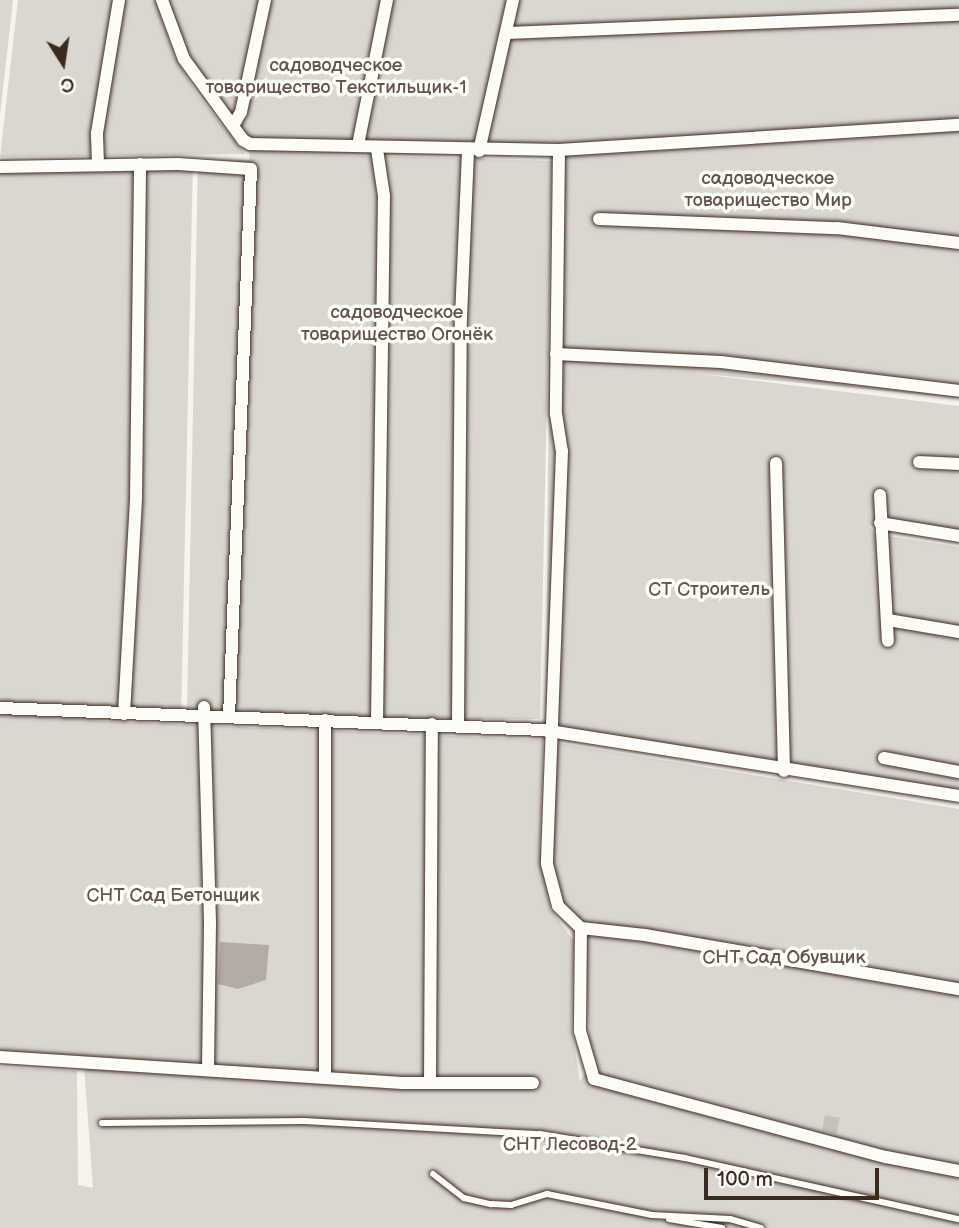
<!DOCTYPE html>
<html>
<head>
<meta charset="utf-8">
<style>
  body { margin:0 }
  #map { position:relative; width:959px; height:1228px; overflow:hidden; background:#f5f4ee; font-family:"Balsamiq Sans",sans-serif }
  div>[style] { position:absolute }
  .green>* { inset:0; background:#dad6d0 }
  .water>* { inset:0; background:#b4aca4 }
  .building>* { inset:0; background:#c7c1bb; transform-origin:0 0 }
  .roads { filter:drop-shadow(0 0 2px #3b2a1e) drop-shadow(0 0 2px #3b2a1e) }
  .service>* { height:6px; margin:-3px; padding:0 3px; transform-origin:3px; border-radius:3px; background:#fdfcf7 }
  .minor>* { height:12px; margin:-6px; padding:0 6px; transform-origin:6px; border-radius:6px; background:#fdfcf7 }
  span { translate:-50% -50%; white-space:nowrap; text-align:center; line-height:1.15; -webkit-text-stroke:7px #fdfcf7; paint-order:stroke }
  .park-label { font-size:19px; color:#63554a }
  .north { position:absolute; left:28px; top:28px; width:70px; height:70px; -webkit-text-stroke:5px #fdfcf7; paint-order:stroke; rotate:168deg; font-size:19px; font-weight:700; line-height:28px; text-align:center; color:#3b2a1e }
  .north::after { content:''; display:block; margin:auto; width:24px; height:32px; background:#3b2a1e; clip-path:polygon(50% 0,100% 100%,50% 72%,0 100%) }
  .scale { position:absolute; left:704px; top:1168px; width:175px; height:32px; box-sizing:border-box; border:4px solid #3b2a1e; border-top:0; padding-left:9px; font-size:21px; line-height:24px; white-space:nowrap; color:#3b2a1e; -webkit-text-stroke:5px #fdfcf7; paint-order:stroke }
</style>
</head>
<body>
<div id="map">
  <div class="green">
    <div style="clip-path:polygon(0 0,13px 0,0 115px)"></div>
    <div style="clip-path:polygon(18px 0,155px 0,175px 57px,197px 94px,245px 154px,0 157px)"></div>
    <div style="clip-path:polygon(162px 0,959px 0,959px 398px,693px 373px,959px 406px,959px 529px,869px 526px,875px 534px,959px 547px,959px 789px,873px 781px,546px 728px,549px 356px,559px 357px,564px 157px,478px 147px,475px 155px,301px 154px,552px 161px,540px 719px,238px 718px,187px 710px,198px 161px,249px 160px,250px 154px,204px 99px)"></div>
    <div style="clip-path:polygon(193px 158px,181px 720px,78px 720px,543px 740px,540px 849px,550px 908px,574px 942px,571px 1026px,580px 1081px,591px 1065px,583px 923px,562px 906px,551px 871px,553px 742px,959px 809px,959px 1228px,0 1228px,0 1067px,77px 1071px,78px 1185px,93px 1188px,84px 1065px,0 1062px,0 162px)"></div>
  </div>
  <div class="water">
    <div style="clip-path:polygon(220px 942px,269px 945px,266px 980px,238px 989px,218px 984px)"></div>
  </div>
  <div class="building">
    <div style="left:825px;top:1115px;width:15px;height:16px;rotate:11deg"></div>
  </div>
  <div class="roads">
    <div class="service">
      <div style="left:102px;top:1123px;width:202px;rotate:-0.6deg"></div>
      <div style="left:304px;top:1121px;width:236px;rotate:3.2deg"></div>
      <div style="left:540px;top:1134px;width:147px;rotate:9.4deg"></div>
      <div style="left:685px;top:1158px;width:281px;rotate:12.6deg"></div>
      <div style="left:433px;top:1174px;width:39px;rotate:38deg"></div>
      <div style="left:464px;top:1198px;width:28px;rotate:13deg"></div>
      <div style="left:491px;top:1204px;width:20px;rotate:3deg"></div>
      <div style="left:511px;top:1205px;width:38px;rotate:-17deg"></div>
      <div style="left:547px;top:1194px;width:107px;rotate:11.3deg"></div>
      <div style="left:652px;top:1215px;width:78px;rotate:2.9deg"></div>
      <div style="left:730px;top:1219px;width:32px;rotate:16deg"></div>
      <div style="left:669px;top:1219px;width:54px;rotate:9.6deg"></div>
    </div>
    <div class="minor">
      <div style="left:162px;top:0;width:63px;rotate:69.6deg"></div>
      <div style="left:184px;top:59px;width:100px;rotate:53.9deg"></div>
      <div style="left:243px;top:140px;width:8px;rotate:30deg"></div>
      <div style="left:250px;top:144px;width:309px;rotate:1.1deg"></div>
      <div style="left:559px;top:150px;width:401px;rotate:-3.6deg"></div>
      <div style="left:507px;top:33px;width:452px;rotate:-2.3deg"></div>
      <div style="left:234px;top:124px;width:14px;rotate:-60deg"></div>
      <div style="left:241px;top:112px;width:115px;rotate:-77.9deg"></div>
      <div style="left:358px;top:145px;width:148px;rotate:-78.7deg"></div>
      <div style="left:559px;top:150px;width:264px;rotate:90.7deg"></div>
      <div style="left:556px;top:414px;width:37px;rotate:81deg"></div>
      <div style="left:562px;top:451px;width:413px;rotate:92.1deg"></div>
      <div style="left:547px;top:864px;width:43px;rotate:75.3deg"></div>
      <div style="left:558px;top:906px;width:32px;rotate:44deg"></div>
      <div style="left:581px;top:928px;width:64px;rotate:6.2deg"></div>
      <div style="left:645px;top:935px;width:319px;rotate:9.8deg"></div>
      <div style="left:479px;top:151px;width:155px;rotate:-77.3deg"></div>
      <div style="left:98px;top:164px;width:31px;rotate:-92deg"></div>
      <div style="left:97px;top:133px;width:135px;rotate:-80.6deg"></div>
      <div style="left:0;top:167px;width:178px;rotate:-1deg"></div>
      <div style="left:178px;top:164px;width:73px;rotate:3.9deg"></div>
      <div style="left:251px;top:169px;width:548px;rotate:92.3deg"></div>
      <div style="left:599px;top:219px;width:238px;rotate:2.2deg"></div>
      <div style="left:837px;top:228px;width:123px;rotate:7deg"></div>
      <div style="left:556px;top:354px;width:165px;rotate:2.8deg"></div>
      <div style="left:721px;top:362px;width:240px;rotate:6.9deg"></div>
      <div style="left:919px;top:462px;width:40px;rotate:2.9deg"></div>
      <div style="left:776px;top:463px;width:308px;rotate:88.5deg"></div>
      <div style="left:880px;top:495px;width:146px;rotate:86.9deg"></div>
      <div style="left:880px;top:523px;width:80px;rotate:9.3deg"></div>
      <div style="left:888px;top:620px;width:72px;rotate:9.6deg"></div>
      <div style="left:204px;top:707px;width:217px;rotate:88.4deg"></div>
      <div style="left:210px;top:924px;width:145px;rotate:90.8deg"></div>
      <div style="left:0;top:708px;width:543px;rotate:2.32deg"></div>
      <div style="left:543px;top:730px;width:421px;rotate:9deg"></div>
      <div style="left:124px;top:714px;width:216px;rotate:-86.8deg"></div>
      <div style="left:136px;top:498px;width:334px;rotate:-89.3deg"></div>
      <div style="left:325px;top:720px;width:357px;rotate:90deg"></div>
      <div style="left:377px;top:722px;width:526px;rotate:-89.24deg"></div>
      <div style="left:384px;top:196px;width:48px;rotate:-98.5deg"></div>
      <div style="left:458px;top:724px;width:406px;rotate:-89.6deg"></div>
      <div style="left:461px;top:318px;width:168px;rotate:-87.6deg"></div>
      <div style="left:884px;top:758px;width:76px;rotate:10.6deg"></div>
      <div style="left:581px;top:928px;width:103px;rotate:90.6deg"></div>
      <div style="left:580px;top:1031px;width:50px;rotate:73.7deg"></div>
      <div style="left:594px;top:1079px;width:302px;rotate:15deg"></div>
      <div style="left:886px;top:1157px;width:74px;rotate:10.9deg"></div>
      <div style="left:0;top:1057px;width:403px;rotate:3.7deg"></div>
      <div style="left:402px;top:1083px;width:131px"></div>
      <div style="left:430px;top:1082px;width:358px;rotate:-89.7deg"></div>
    </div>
  </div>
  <div class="park-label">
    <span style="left:336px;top:77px">садоводческое<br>товарищество Текстильщик-1</span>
    <span style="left:768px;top:190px">садоводческое<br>товарищество Мир</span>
    <span style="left:397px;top:324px">садоводческое<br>товарищество Огонёк</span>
    <span style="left:709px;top:590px">СТ Строитель</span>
    <span style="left:173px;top:896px">СНТ Сад Бетонщик</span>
    <span style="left:784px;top:958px">СНТ Сад Обувщик</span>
    <span style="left:570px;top:1145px">СНТ Лесовод-2</span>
  </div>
  <div class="north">С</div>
  <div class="scale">100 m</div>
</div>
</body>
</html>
